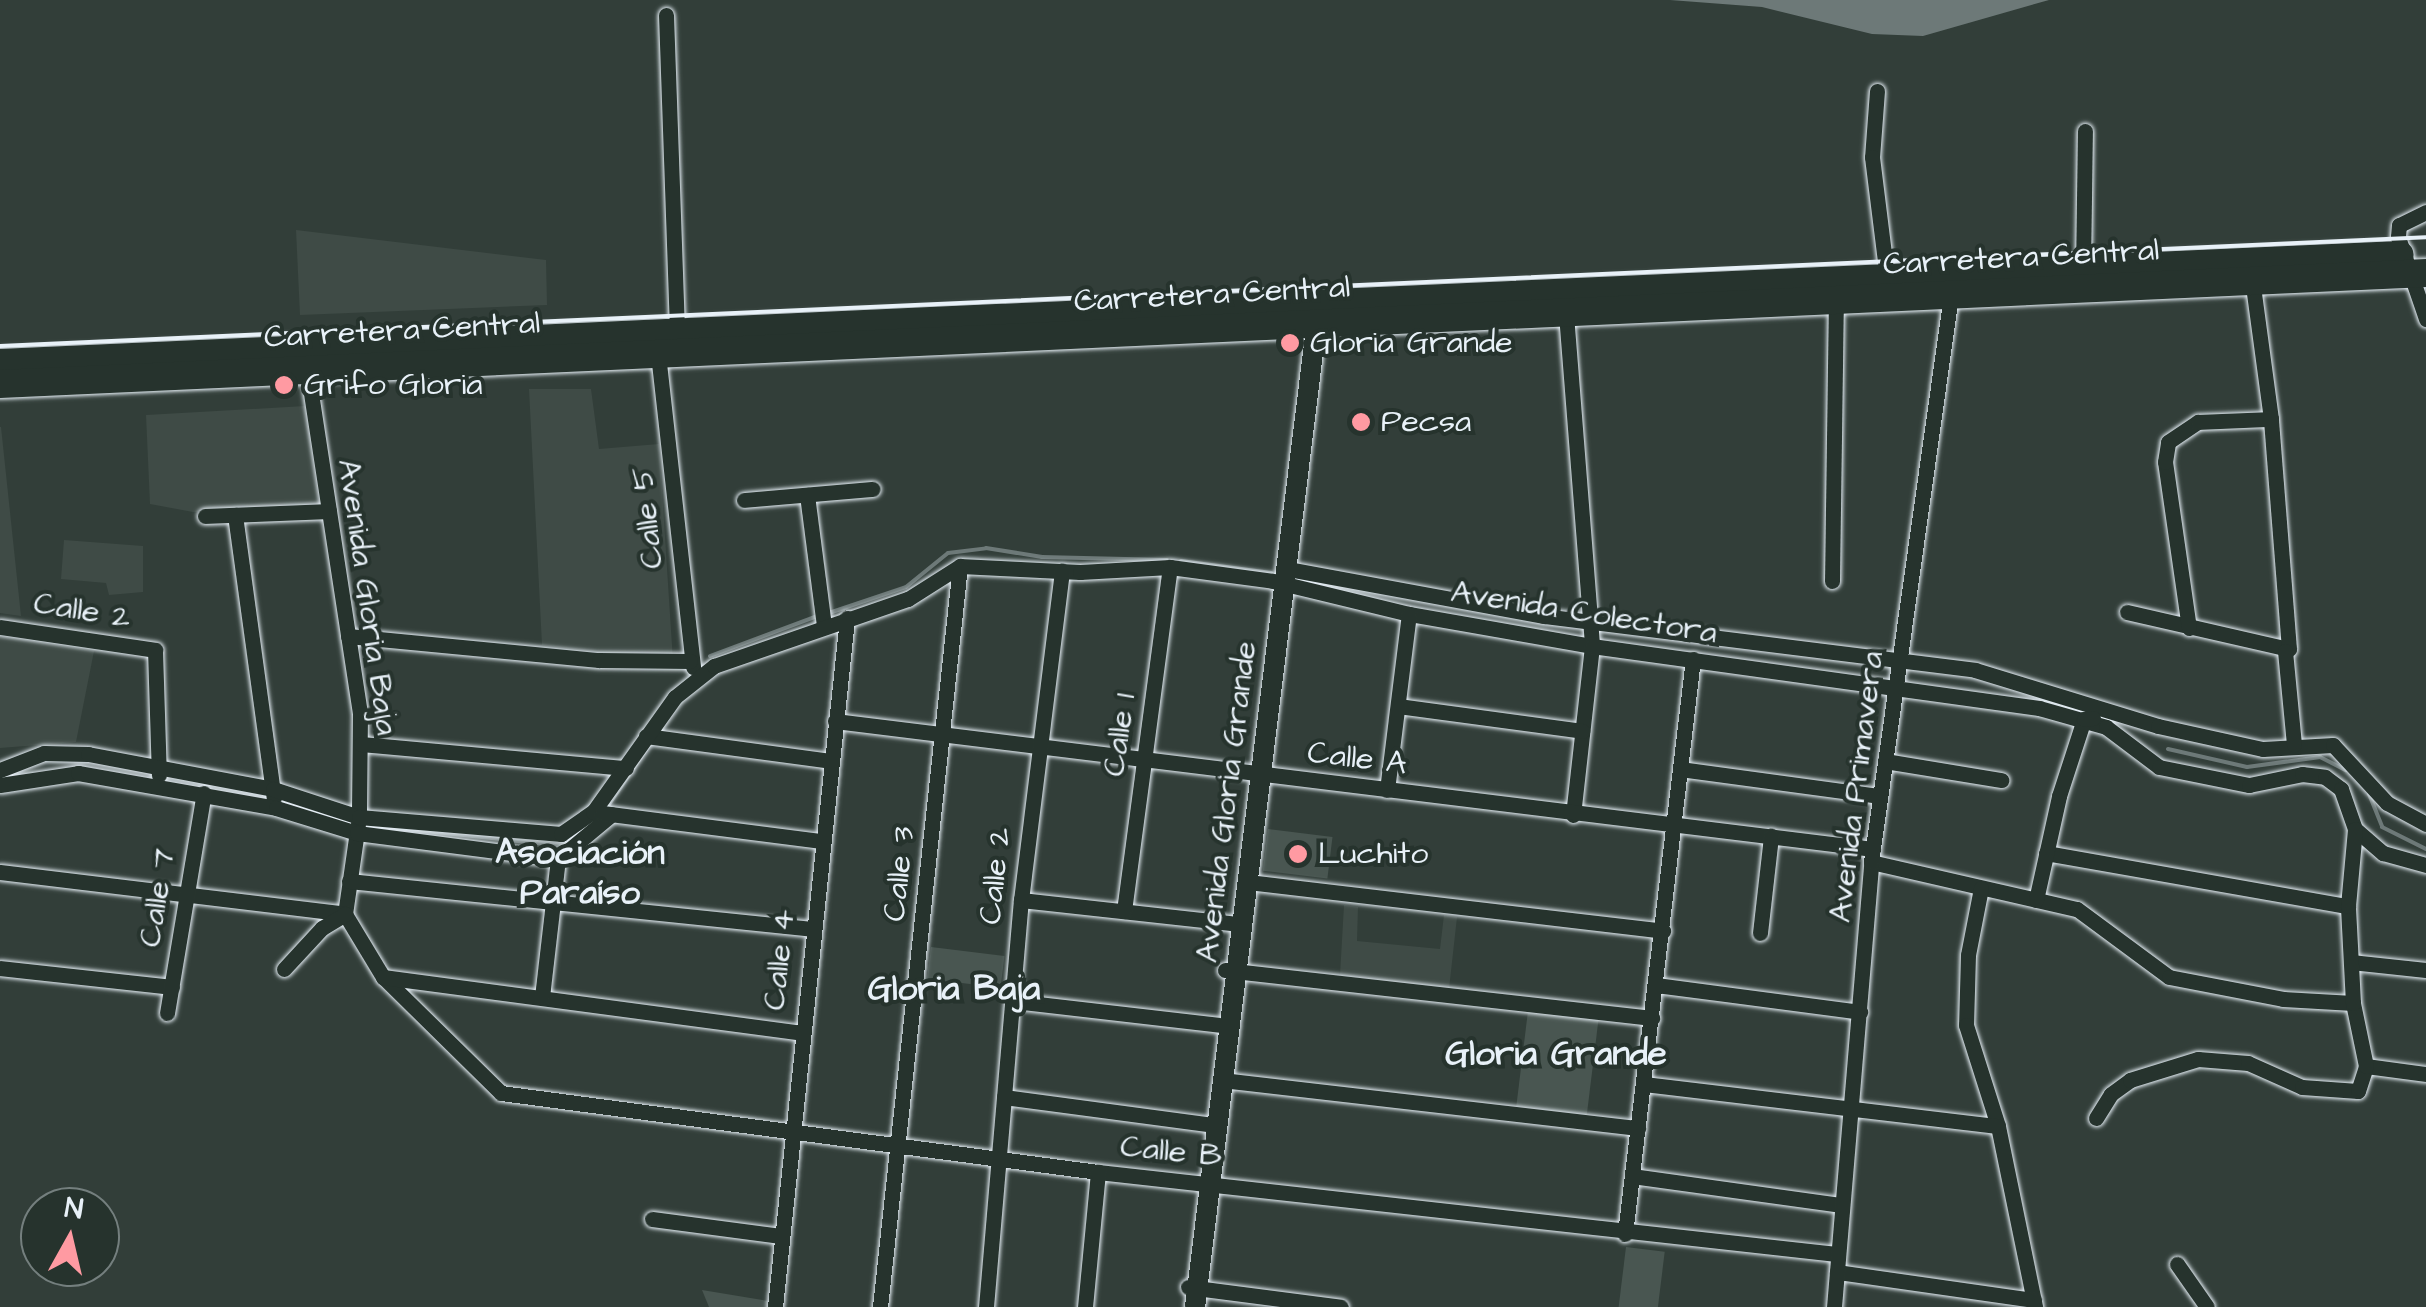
<!DOCTYPE html>
<html>
<head>
<meta charset="utf-8">
<style>
  body { margin:0 }
  #map { position:relative; width:2426px; height:1307px; overflow:hidden; background:#323e39; font-family:"Architects Daughter",sans-serif }
  div>[style] { position:absolute }
  .built>* { inset:0; background:#3f4b46 }
  .green>* { inset:0; background:#495651; transform-origin:0 0 }
  .water>* { inset:0; background:#6d7978 }
  .stream>* { height:4px; margin:-2px; padding:0 2px; transform-origin:2px; border-radius:2px; background:#6d7978 }
  .roads { filter:drop-shadow(0 0 2px #e8f1f8) drop-shadow(0 0 2px #e8f1f8) }
  .street>* { height:15px; margin:-7.5px; padding:0 7.5px; transform-origin:7.5px; border-radius:7.5px; background:#26332d }
  .secondary>* { height:20px; margin:-10px; padding:0 10px; transform-origin:10px; border-radius:10px; background:#26332d }
  .highway>* { height:28px; margin:-14px; padding:0 14px; transform-origin:14px; border-radius:14px; background:#26332d }
  .rail>* { height:4px; margin:-2px; padding:0 2px; transform-origin:2px; border-radius:2px; background:#e8f1f8 }
  .dots>* { width:28px; height:28px; translate:-50% -50%; box-sizing:border-box; border:5px solid #26332d; border-radius:50% }
  span { translate:-50% -50%; white-space:nowrap; text-align:center; line-height:1.15; -webkit-text-stroke:8px #26332d; paint-order:stroke }
  .street-label { font-size:32px; color:#e8f1f8 }
  .poi-label { font-size:32px; color:#e8f1f8 }
  .left { translate:0 -50%; text-align:left }
  .neighbourhood-label { font-size:35px; color:#e8f1f8; font-weight:700 }
  .north { position:absolute; left:20px; top:1187px; width:100px; height:100px; box-sizing:border-box; background:#26332d; border:2px solid #747f7e; border-radius:50%; rotate:8deg; font-size:28px; font-weight:700; line-height:40px; text-align:center; color:#e8f1f8 }
  .north::after { content:''; display:block; margin:auto; width:35px; height:45px; background:#ff9aa2; clip-path:polygon(50% 0,100% 100%,50% 72%,0 100%) }
</style>
</head>
<body>
<div id="map">
  <div class="built">
    <div style="clip-path:polygon(296px 230px,546px 260px,547px 305px,300px 315px)"></div>
    <div style="clip-path:polygon(529px 389px,591px 389px,599px 449px,659px 444px,673px 661px,542px 645px)"></div>
    <div style="clip-path:polygon(305px 406px,320px 510px,193px 512px,150px 504px,146px 415px)"></div>
    <div style="clip-path:polygon(0 427px,1px 427px,21px 616px,0 613px)"></div>
    <div style="clip-path:polygon(64px 540px,143px 546px,143px 592px,109px 595px,106px 583px,61px 579px)"></div>
    <div style="clip-path:polygon(0 636px,94px 651px,76px 742px,0 748px)"></div>
    <div style="clip-path:polygon(1344px 905px,1358px 907px,1357px 941px,1440px 949px,1444px 915px,1457px 917px,1449px 989px,1340px 975px)"></div>
  </div>
  <div class="green">
    <div style="left:1268px;top:829px;width:65px;height:42px;rotate:7deg"></div>
    <div style="left:931px;top:947px;width:74px;height:32px;rotate:7deg"></div>
    <div style="left:1528px;top:1011px;width:71px;height:96px;rotate:7deg"></div>
    <div style="left:1626px;top:1247px;width:39px;height:61px;rotate:7deg"></div>
    <div style="clip-path:polygon(702px 1290px,768px 1301px,767px 1307px,709px 1307px)"></div>
  </div>
  <div class="water">
    <div style="clip-path:polygon(1670px 0,2049px 0,1923px 36px,1872px 34px,1762px 7px)"></div>
  </div>
  <div class="stream">
    <div style="left:1181px;top:561px;width:91px;rotate:7.6deg"></div>
    <div style="left:829px;top:613px;width:81px;rotate:-18.7deg"></div>
    <div style="left:906px;top:587px;width:54px;rotate:-39deg"></div>
    <div style="left:948px;top:553px;width:38px;rotate:-7deg"></div>
    <div style="left:986px;top:548px;width:57px;rotate:9.1deg"></div>
    <div style="left:1042px;top:557px;width:125px;rotate:1.4deg"></div>
    <div style="left:710px;top:656px;width:117px;rotate:-20.4deg"></div>
    <div style="left:2168px;top:749px;width:81px;rotate:12.8deg"></div>
    <div style="left:2247px;top:767px;width:74px;rotate:-7.8deg"></div>
    <div style="left:2320px;top:757px;width:29px;rotate:27deg"></div>
    <div style="left:2369px;top:794px;width:35px;rotate:68deg"></div>
    <div style="left:2382px;top:827px;width:49px;rotate:26.6deg"></div>
    <div style="left:607px;top:807px;width:76px;rotate:-55.7deg"></div>
    <div style="left:378px;top:826px;width:188px;rotate:6.1deg"></div>
  </div>
  <div class="roads">
    <div class="street">
      <div style="left:666px;top:15px;width:318px;rotate:88deg"></div>
      <div style="left:1877px;top:91px;width:66px;rotate:94.3deg"></div>
      <div style="left:1872px;top:157px;width:122px;rotate:82.9deg"></div>
      <div style="left:2426px;top:212px;width:30px;rotate:154deg"></div>
      <div style="left:2399px;top:225px;width:12px;rotate:95deg"></div>
      <div style="left:2398px;top:237px;width:87px;rotate:71.1deg"></div>
      <div style="left:2083px;top:270px;width:139px;rotate:-89.2deg"></div>
      <div style="left:1566px;top:314px;width:333px;rotate:85.5deg"></div>
      <div style="left:1592px;top:646px;width:170px;rotate:96.4deg"></div>
      <div style="left:658px;top:354px;width:315px;rotate:83.6deg"></div>
      <div style="left:307px;top:367px;width:352px;rotate:81.3deg"></div>
      <div style="left:360px;top:715px;width:102px;rotate:90.6deg"></div>
      <div style="left:359px;top:817px;width:98px;rotate:98.2deg"></div>
      <div style="left:345px;top:914px;width:74px;rotate:58.9deg"></div>
      <div style="left:383px;top:977px;width:165px;rotate:44.5deg"></div>
      <div style="left:501px;top:1093px;width:602px;rotate:7.54deg"></div>
      <div style="left:1098px;top:1172px;width:743px;rotate:6.34deg"></div>
      <div style="left:807px;top:495px;width:132px;rotate:82.6deg"></div>
      <div style="left:744px;top:500px;width:129px;rotate:-4.9deg"></div>
      <div style="left:235px;top:515px;width:286px;rotate:82.2deg"></div>
      <div style="left:205px;top:516px;width:124px;rotate:-2.3deg"></div>
      <div style="left:1288px;top:569px;width:260px;rotate:10.4deg"></div>
      <div style="left:1544px;top:616px;width:434px;rotate:7.1deg"></div>
      <div style="left:1975px;top:670px;width:191px;rotate:17deg"></div>
      <div style="left:2158px;top:726px;width:107px;rotate:12.4deg"></div>
      <div style="left:2263px;top:749px;width:70px;rotate:-3.3deg"></div>
      <div style="left:2333px;top:745px;width:79px;rotate:47deg"></div>
      <div style="left:2387px;top:803px;width:44px;rotate:28.3deg"></div>
      <div style="left:1832px;top:581px;width:279px;rotate:-89.2deg"></div>
      <div style="left:2127px;top:612px;width:166px;rotate:12.9deg"></div>
      <div style="left:2289px;top:649px;width:231px;rotate:-94.5deg"></div>
      <div style="left:2271px;top:419px;width:141px;rotate:-97.7deg"></div>
      <div style="left:0;top:627px;width:157px;rotate:8.4deg"></div>
      <div style="left:155px;top:650px;width:125px;rotate:88.2deg"></div>
      <div style="left:2189px;top:628px;width:168px;rotate:-98.2deg"></div>
      <div style="left:2165px;top:462px;width:20px;rotate:-81deg"></div>
      <div style="left:2168px;top:442px;width:36px;rotate:-34deg"></div>
      <div style="left:2198px;top:422px;width:73px;rotate:-2.4deg"></div>
      <div style="left:348px;top:636px;width:252px;rotate:5.5deg"></div>
      <div style="left:599px;top:660px;width:91px;rotate:0.6deg"></div>
      <div style="left:2285px;top:651px;width:94px;rotate:84.5deg"></div>
      <div style="left:1398px;top:706px;width:186px;rotate:7.7deg"></div>
      <div style="left:835px;top:721px;width:1046px;rotate:7.03deg"></div>
      <div style="left:646px;top:736px;width:186px;rotate:7.7deg"></div>
      <div style="left:361px;top:744px;width:266px;rotate:5.2deg"></div>
      <div style="left:1885px;top:761px;width:118px;rotate:9.3deg"></div>
      <div style="left:1680px;top:769px;width:202px;rotate:7.7deg"></div>
      <div style="left:0;top:770px;width:47px;rotate:-21.1deg"></div>
      <div style="left:44px;top:753px;width:44px;rotate:1.3deg"></div>
      <div style="left:88px;top:754px;width:188px;rotate:10.7deg"></div>
      <div style="left:273px;top:789px;width:90px;rotate:18deg"></div>
      <div style="left:359px;top:817px;width:203px;rotate:4.8deg"></div>
      <div style="left:561px;top:834px;width:39px;rotate:-35deg"></div>
      <div style="left:593px;top:812px;width:141px;rotate:-54.5deg"></div>
      <div style="left:675px;top:697px;width:50px;rotate:-38.5deg"></div>
      <div style="left:714px;top:666px;width:205px;rotate:-19.1deg"></div>
      <div style="left:908px;top:599px;width:62px;rotate:-32.4deg"></div>
      <div style="left:960px;top:566px;width:120px;rotate:2.9deg"></div>
      <div style="left:1080px;top:572px;width:90px;rotate:-3.2deg"></div>
      <div style="left:1170px;top:567px;width:104px;rotate:7.7deg"></div>
      <div style="left:1273px;top:581px;width:140px;rotate:13.6deg"></div>
      <div style="left:1409px;top:614px;width:186px;rotate:9.9deg"></div>
      <div style="left:1592px;top:646px;width:451px;rotate:7.9deg"></div>
      <div style="left:2039px;top:708px;width:70px;rotate:15.8deg"></div>
      <div style="left:2106px;top:727px;width:66px;rotate:37deg"></div>
      <div style="left:2159px;top:767px;width:92px;rotate:11.3deg"></div>
      <div style="left:2249px;top:785px;width:54px;rotate:-11.7deg"></div>
      <div style="left:2302px;top:774px;width:23px;rotate:7deg"></div>
      <div style="left:2325px;top:777px;width:20px;rotate:37deg"></div>
      <div style="left:2341px;top:789px;width:42px;rotate:70.7deg"></div>
      <div style="left:2355px;top:829px;width:37px;rotate:41deg"></div>
      <div style="left:2383px;top:853px;width:45px;rotate:15.6deg"></div>
      <div style="left:0;top:785px;width:79px;rotate:-8.7deg"></div>
      <div style="left:78px;top:773px;width:201px;rotate:10deg"></div>
      <div style="left:276px;top:808px;width:85px;rotate:17.2deg"></div>
      <div style="left:357px;top:833px;width:203px;rotate:7.4deg"></div>
      <div style="left:558px;top:859px;width:70px;rotate:-39.8deg"></div>
      <div style="left:1387px;top:790px;width:177px;rotate:-82.9deg"></div>
      <div style="left:602px;top:813px;width:220px;rotate:7.3deg"></div>
      <div style="left:2046px;top:853px;width:307px;rotate:10deg"></div>
      <div style="left:1871px;top:862px;width:211px;rotate:12.9deg"></div>
      <div style="left:2077px;top:909px;width:114px;rotate:36.5deg"></div>
      <div style="left:2169px;top:977px;width:116px;rotate:10.9deg"></div>
      <div style="left:2283px;top:999px;width:70px;rotate:3.3deg"></div>
      <div style="left:0;top:872px;width:348px;rotate:6.9deg"></div>
      <div style="left:349px;top:881px;width:463px;rotate:5.9deg"></div>
      <div style="left:1248px;top:882px;width:418px;rotate:6.7deg"></div>
      <div style="left:1981px;top:888px;width:68px;rotate:101deg"></div>
      <div style="left:1968px;top:955px;width:70px;rotate:91.6deg"></div>
      <div style="left:1966px;top:1025px;width:106px;rotate:72.4deg"></div>
      <div style="left:1998px;top:1126px;width:185px;rotate:78.4deg"></div>
      <div style="left:1021px;top:900px;width:211px;rotate:6.3deg"></div>
      <div style="left:2036px;top:900px;width:107px;rotate:-77.5deg"></div>
      <div style="left:2059px;top:796px;width:81px;rotate:-72deg"></div>
      <div style="left:2084px;top:719px;width:9px;rotate:-6deg"></div>
      <div style="left:1124px;top:911px;width:347px;rotate:-82.4deg"></div>
      <div style="left:1760px;top:933px;width:98px;rotate:-83.5deg"></div>
      <div style="left:2351px;top:962px;width:75px;rotate:6.1deg"></div>
      <div style="left:0;top:968px;width:173px;rotate:6.3deg"></div>
      <div style="left:284px;top:969px;width:56px;rotate:-47.2deg"></div>
      <div style="left:322px;top:928px;width:27px;rotate:-31deg"></div>
      <div style="left:1225px;top:970px;width:430px;rotate:6.4deg"></div>
      <div style="left:383px;top:977px;width:421px;rotate:7.6deg"></div>
      <div style="left:1656px;top:985px;width:206px;rotate:7.5deg"></div>
      <div style="left:542px;top:997px;width:139px;rotate:-83.4deg"></div>
      <div style="left:1013px;top:1001px;width:207px;rotate:6.6deg"></div>
      <div style="left:167px;top:1013px;width:223px;rotate:-80.5deg"></div>
      <div style="left:2366px;top:1066px;width:61px;rotate:7.6deg"></div>
      <div style="left:1222px;top:1080px;width:419px;rotate:6.6deg"></div>
      <div style="left:1644px;top:1084px;width:356px;rotate:6.8deg"></div>
      <div style="left:1004px;top:1097px;width:205px;rotate:7.6deg"></div>
      <div style="left:2096px;top:1118px;width:28px;rotate:-58deg"></div>
      <div style="left:2111px;top:1094px;width:24px;rotate:-36deg"></div>
      <div style="left:2130px;top:1080px;width:71px;rotate:-17.2deg"></div>
      <div style="left:2198px;top:1059px;width:50px;rotate:4.6deg"></div>
      <div style="left:2248px;top:1063px;width:59px;rotate:24deg"></div>
      <div style="left:2302px;top:1087px;width:56px;rotate:4.1deg"></div>
      <div style="left:2358px;top:1091px;width:26px;rotate:-72deg"></div>
      <div style="left:2366px;top:1066px;width:64px;rotate:-101.7deg"></div>
      <div style="left:2353px;top:1003px;width:97px;rotate:-93deg"></div>
      <div style="left:2348px;top:906px;width:77px;rotate:-84.8deg"></div>
      <div style="left:1632px;top:1176px;width:210px;rotate:7.9deg"></div>
      <div style="left:652px;top:1219px;width:130px;rotate:7.5deg"></div>
      <div style="left:1625px;top:1234px;width:579px;rotate:-83.26deg"></div>
      <div style="left:2177px;top:1264px;width:52px;rotate:55.1deg"></div>
      <div style="left:1837px;top:1272px;width:199px;rotate:8.1deg"></div>
      <div style="left:1188px;top:1287px;width:154px;rotate:7.4deg"></div>
      <div style="left:775px;top:1307px;width:693px;rotate:-84.03deg"></div>
      <div style="left:880px;top:1307px;width:745px;rotate:-83.84deg"></div>
      <div style="left:986px;top:1307px;width:409px;rotate:-85.1deg"></div>
      <div style="left:1021px;top:900px;width:332px;rotate:-82.9deg"></div>
      <div style="left:1085px;top:1307px;width:136px;rotate:-84.5deg"></div>
      <div style="left:1834px;top:1307px;width:447px;rotate:-85.2deg"></div>
      <div style="left:1871px;top:862px;width:580px;rotate:-81.97deg"></div>
    </div>
    <div class="secondary">
      <div style="left:1195px;top:1307px;width:1003px;rotate:-82.95deg"></div>
    </div>
    <div class="highway">
      <div style="left:0;top:363px;width:2402px;rotate:-2.58deg"></div>
      <div style="left:0;top:384px;width:2429px;rotate:-2.62deg"></div>
    </div>
  </div>
  <div class="rail">
    <div style="left:0;top:346px;width:2428px;rotate:-2.57deg"></div>
  </div>
  <div class="dots">
    <div style="left:1290px;top:343px;background:#ff9aa2"></div>
    <div style="left:284px;top:385px;background:#ff9aa2"></div>
    <div style="left:1361px;top:422px;background:#ff9aa2"></div>
    <div style="left:1298px;top:854px;background:#ff9aa2"></div>
  </div>
  <div class="street-label">
    <span style="left:2021px;top:258px;rotate:-3deg">Carretera Central</span>
    <span style="left:1212px;top:295px;rotate:-3deg">Carretera Central</span>
    <span style="left:402px;top:331px;rotate:-3deg">Carretera Central</span>
    <span style="left:648px;top:518px;rotate:-96deg">Calle 5</span>
    <span style="left:367px;top:597px;rotate:82deg">Avenida Gloria Baja</span>
    <span style="left:82px;top:611px;rotate:9deg">Calle 2</span>
    <span style="left:1584px;top:613px;rotate:9deg">Avenida Colectora</span>
    <span style="left:1120px;top:735px;rotate:-82deg">Calle 1</span>
    <span style="left:1357px;top:759px;rotate:7deg">Calle A</span>
    <span style="left:1857px;top:787px;rotate:-83deg">Avenida Primavera</span>
    <span style="left:1227px;top:802px;rotate:-83deg">Avenida Gloria Grande</span>
    <span style="left:900px;top:874px;rotate:-84deg">Calle 3</span>
    <span style="left:996px;top:876px;rotate:-84deg">Calle 2</span>
    <span style="left:158px;top:898px;rotate:-81deg">Calle 7</span>
    <span style="left:780px;top:960px;rotate:-84deg">Calle 4</span>
    <span style="left:1171px;top:1152px;rotate:6deg">Calle B</span>
  </div>
  <div class="poi-label">
    <span class="left" style="left:1310px;top:343px">Gloria Grande</span>
    <span class="left" style="left:304px;top:385px">Grifo Gloria</span>
    <span class="left" style="left:1381px;top:422px">Pecsa</span>
    <span class="left" style="left:1318px;top:854px">Luchito</span>
  </div>
  <div class="neighbourhood-label">
    <span style="left:580px;top:873px">Asociación<br>Paraíso</span>
    <span style="left:954px;top:989px">Gloria Baja</span>
    <span style="left:1556px;top:1054px">Gloria Grande</span>
  </div>
  <div class="north">N</div>
</div>
</body>
</html>
